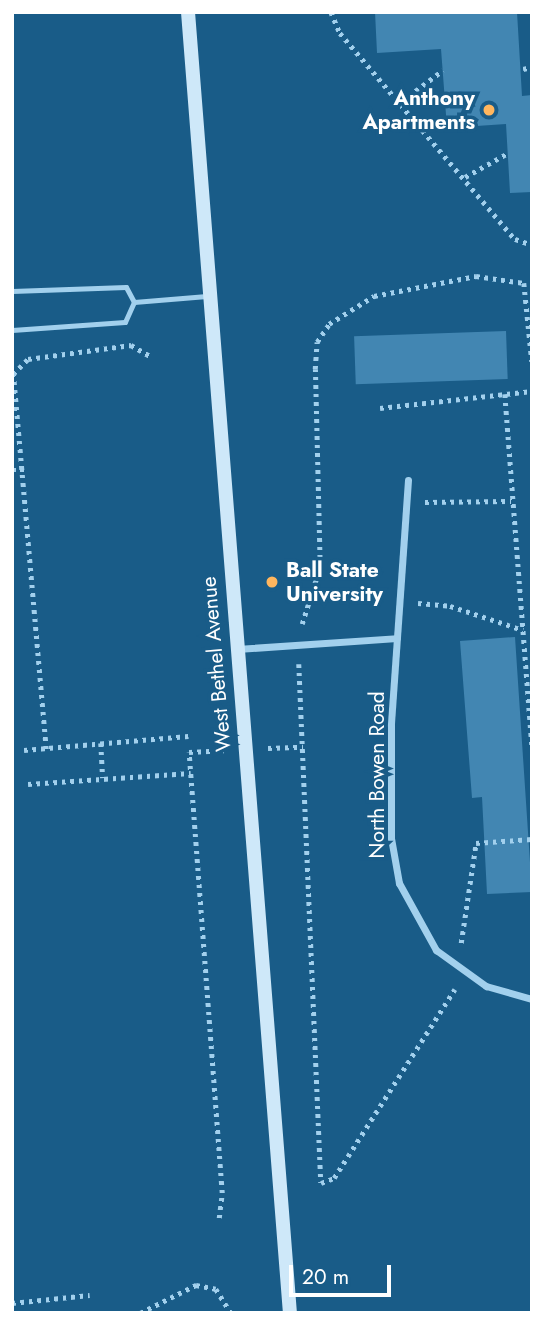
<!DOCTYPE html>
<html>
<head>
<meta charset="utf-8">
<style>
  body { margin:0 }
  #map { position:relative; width:544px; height:1325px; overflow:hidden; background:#195c88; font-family:Jost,sans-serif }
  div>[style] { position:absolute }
  .building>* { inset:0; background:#4286b2; transform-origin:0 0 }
  .path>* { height:4.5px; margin-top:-2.25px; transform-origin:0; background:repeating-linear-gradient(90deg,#a2d0ed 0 3.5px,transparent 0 8.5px) }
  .service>* { height:5px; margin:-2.5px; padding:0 2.5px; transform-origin:2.5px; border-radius:2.5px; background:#a2d0ed }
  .minor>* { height:7px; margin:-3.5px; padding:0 3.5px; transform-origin:3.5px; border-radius:3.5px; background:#a2d0ed }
  .secondary>* { height:14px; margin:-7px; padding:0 7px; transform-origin:7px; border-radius:7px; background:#cee8f9 }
  .dots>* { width:19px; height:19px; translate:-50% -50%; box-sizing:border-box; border:4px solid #195c88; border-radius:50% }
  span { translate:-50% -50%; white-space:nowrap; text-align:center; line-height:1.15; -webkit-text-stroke:7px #195c88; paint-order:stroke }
  .poi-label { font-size:21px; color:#fff; font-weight:700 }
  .right { translate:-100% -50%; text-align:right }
  .left { translate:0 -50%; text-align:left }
  .street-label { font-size:21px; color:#fff }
  .frame { position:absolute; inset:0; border:14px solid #fff; pointer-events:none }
  .scale { position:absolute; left:289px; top:1265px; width:102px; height:32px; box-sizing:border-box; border:4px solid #fff; border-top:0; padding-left:9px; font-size:21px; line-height:24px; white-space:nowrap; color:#fff; -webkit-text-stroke:5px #195c88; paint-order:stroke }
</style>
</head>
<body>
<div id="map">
  <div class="building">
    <div style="clip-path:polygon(375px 12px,517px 12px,522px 96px,532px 95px,532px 192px,510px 193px,506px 124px,447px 128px,441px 49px,377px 53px)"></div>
    <div style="left:506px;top:331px;width:48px;height:152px;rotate:88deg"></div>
    <div style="clip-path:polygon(515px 637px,532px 892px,487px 894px,482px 797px,472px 798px,460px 641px)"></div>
  </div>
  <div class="path">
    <div style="left:331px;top:12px;width:23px;rotate:67deg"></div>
    <div style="left:340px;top:33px;width:270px;rotate:49.7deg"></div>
    <div style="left:515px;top:239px;width:18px;rotate:19deg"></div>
    <div style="left:523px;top:69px;width:9px;rotate:-13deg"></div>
    <div style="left:402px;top:101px;width:51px;rotate:-37.1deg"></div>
    <div style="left:465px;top:177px;width:49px;rotate:-29.2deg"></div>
    <div style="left:505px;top:394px;width:353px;rotate:85.6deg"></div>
    <div style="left:380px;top:408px;width:153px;rotate:-6.4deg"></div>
    <div style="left:12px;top:470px;width:12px"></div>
    <div style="left:425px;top:502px;width:86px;rotate:-0.7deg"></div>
    <div style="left:418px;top:603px;width:32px;rotate:5deg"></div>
    <div style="left:450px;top:606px;width:77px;rotate:18.2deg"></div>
    <div style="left:302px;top:624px;width:60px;rotate:-72.5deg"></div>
    <div style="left:320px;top:567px;width:198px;rotate:-91.4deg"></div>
    <div style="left:315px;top:369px;width:27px;rotate:-86deg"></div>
    <div style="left:317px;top:342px;width:22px;rotate:-56deg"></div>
    <div style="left:329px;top:324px;width:53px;rotate:-31.9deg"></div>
    <div style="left:374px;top:296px;width:104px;rotate:-11.1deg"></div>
    <div style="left:476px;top:276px;width:49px;rotate:8.3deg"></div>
    <div style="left:524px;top:283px;width:79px;rotate:84.2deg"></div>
    <div style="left:299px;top:664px;width:519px;rotate:87.57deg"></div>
    <div style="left:321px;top:1183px;width:14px;rotate:-21deg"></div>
    <div style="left:334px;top:1178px;width:224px;rotate:-57.4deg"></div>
    <div style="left:101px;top:743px;width:35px;rotate:87deg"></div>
    <div style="left:268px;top:748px;width:35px;rotate:-2deg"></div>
    <div style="left:46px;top:749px;width:376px;rotate:-95deg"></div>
    <div style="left:13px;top:374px;width:21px;rotate:-45deg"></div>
    <div style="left:28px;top:359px;width:104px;rotate:-7.7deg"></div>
    <div style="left:131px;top:345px;width:24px;rotate:30deg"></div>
    <div style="left:24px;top:750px;width:165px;rotate:-4.9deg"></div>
    <div style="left:28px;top:784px;width:163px;rotate:-3.9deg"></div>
    <div style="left:461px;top:943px;width:101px;rotate:-81.5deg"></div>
    <div style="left:476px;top:843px;width:56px;rotate:-4.1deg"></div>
    <div style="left:219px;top:1218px;width:25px;rotate:-83deg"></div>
    <div style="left:222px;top:1193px;width:442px;rotate:-94.3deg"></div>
    <div style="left:189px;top:752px;width:35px;rotate:-3deg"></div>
    <div style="left:12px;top:1303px;width:78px;rotate:-5.9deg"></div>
    <div style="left:140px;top:1313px;width:63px;rotate:-26.6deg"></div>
    <div style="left:196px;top:1285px;width:20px;rotate:11deg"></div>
    <div style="left:216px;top:1289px;width:28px;rotate:58deg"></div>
  </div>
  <div class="service">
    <div style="left:12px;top:291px;width:114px;rotate:-2deg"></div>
    <div style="left:126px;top:287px;width:17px;rotate:62deg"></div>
    <div style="left:134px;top:302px;width:73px;rotate:-4.7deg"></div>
    <div style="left:12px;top:330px;width:113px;rotate:-4deg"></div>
    <div style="left:125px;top:322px;width:22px;rotate:-66deg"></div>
  </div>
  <div class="minor">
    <div style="left:408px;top:480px;width:246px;rotate:94deg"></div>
    <div style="left:391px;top:725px;width:113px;rotate:90deg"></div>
    <div style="left:391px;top:838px;width:46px;rotate:79.9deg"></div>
    <div style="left:399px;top:883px;width:77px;rotate:61.1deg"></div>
    <div style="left:436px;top:950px;width:62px;rotate:35.8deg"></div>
    <div style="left:486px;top:986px;width:48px;rotate:15.8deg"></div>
    <div style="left:237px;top:649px;width:160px;rotate:-3.9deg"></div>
  </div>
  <div class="secondary">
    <div style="left:188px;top:12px;width:1305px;rotate:85.52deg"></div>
  </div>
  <div class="dots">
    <div style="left:489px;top:110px;background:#ffb65e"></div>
    <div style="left:272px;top:582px;background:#ffb65e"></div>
  </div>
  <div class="poi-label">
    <span class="right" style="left:475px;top:110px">Anthony<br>Apartments</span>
    <span class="left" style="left:286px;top:582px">Ball State<br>University</span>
  </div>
  <div class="street-label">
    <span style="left:216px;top:664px;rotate:-95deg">West Bethel Avenue</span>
    <span style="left:377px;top:775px;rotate:-90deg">North Bowen Road</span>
  </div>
  <div class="frame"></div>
  <div class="scale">20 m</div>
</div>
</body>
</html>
